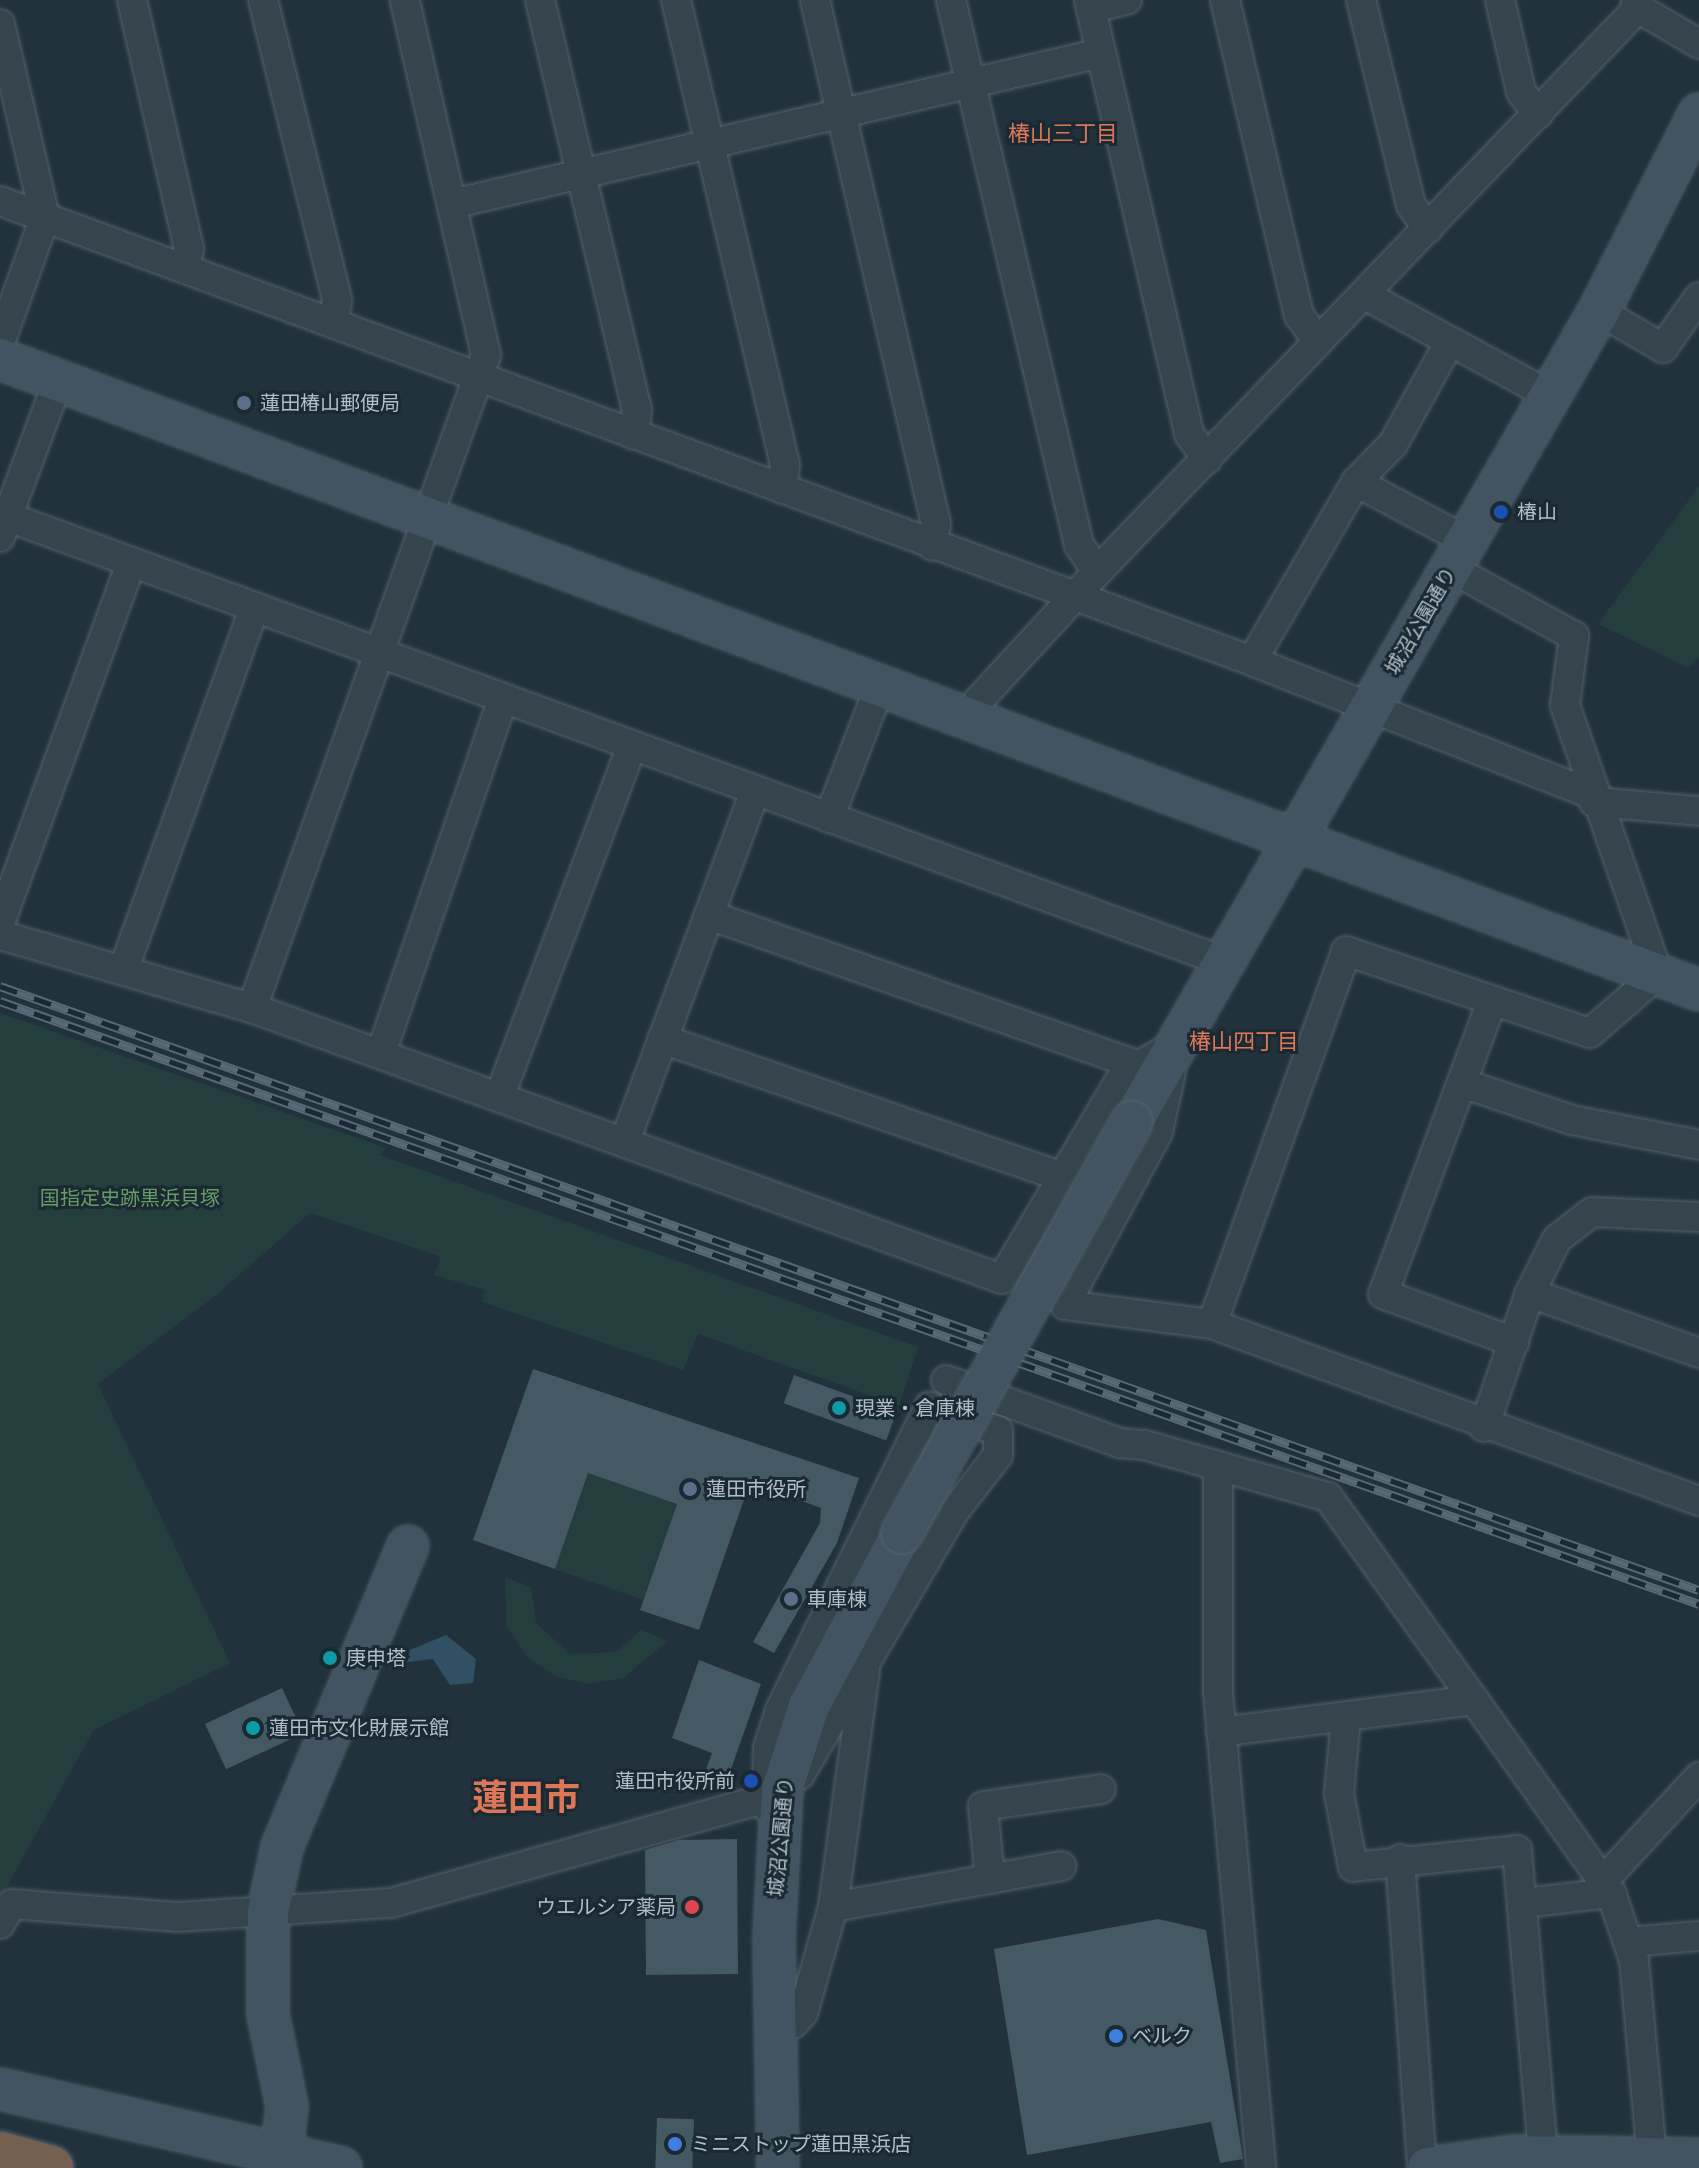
<!DOCTYPE html>
<html>
<head>
<meta charset="utf-8">
<style>
  body { margin:0 }
  #map { position:relative; width:1699px; height:2168px; overflow:hidden; background:#21323d; font-family:Roboto,"Noto Sans JP",sans-serif }
  div>[style] { position:absolute }
  .green>* { inset:0; background:#233e3c; transform-origin:0 0 }
  .water>* { inset:0; background:#315064 }
  .building>* { inset:0; background:#445964; transform-origin:0 0 }
  .roads { filter:drop-shadow(0 0 2px #53616b) drop-shadow(0 0 2px #53616b) }
  .street>* { height:28px; margin:-14px; padding:0 14px; transform-origin:14px; border-radius:14px; background:#35444d }
  .secondary>* { height:40px; margin:-20px; padding:0 20px; transform-origin:20px; border-radius:20px; background:#425461 }
  .highway>* { height:44px; margin:-22px; padding:0 22px; transform-origin:22px; border-radius:22px; background:#745f51 }
  .rail>* { height:9px; margin-top:-4.5px; transform-origin:0; background:repeating-linear-gradient(90deg,#1a2932 0 18px,#566975 0 36px); box-sizing:border-box; border-block:2px solid #566975 }
  .bridges { filter:drop-shadow(0 0 2px #53616b) drop-shadow(0 0 2px #53616b) }
  .secondary-bridge>* { height:40px; margin:-20px; padding:0 20px; transform-origin:20px; border-radius:20px; background:#425461 }
  .dots>* { width:22px; height:22px; translate:-50% -50%; box-sizing:border-box; border:4px solid #1a2932; border-radius:50% }
  span { translate:-50% -50%; white-space:nowrap; text-align:center; line-height:1.15; -webkit-text-stroke:6px #1a2932; paint-order:stroke }
  .poi-label { font-size:20px; color:#b0bec9 }
  .left { translate:0 -50%; text-align:left }
  .right { translate:-100% -50%; text-align:right }
  .street-label { font-size:20px; color:#b0bec9 }
  .park-label { font-size:20px; color:#659c67 }
  .neighbourhood-label { font-size:22px; color:#dd7757 }
  .town-label { font-size:36px; color:#dd7757; font-weight:700 }
</style>
</head>
<body>
<div id="map">
  <div class="green">
    <div style="clip-path:polygon(1699px 486px,1699px 658px,1688px 668px,1598px 624px)"></div>
    <div style="clip-path:polygon(0 1013px,386px 1148px,380px 1155px,918px 1347px,899px 1406px,698px 1334px,683px 1370px,482px 1302px,485px 1290px,434px 1275px,441px 1257px,310px 1213px,214px 1297px,98px 1384px,230px 1663px,94px 1730px,0 1899px)"></div>
    <div style="left:588px;top:1473px;width:94px;height:102px;rotate:19deg"></div>
    <div style="clip-path:polygon(505px 1577px,531px 1587px,536px 1623px,570px 1654px,616px 1652px,641px 1630px,668px 1641px,623px 1678px,589px 1684px,555px 1676px,526px 1656px,507px 1626px)"></div>
  </div>
  <div class="water">
    <div style="clip-path:polygon(446px 1635px,476px 1659px,473px 1683px,450px 1685px,433px 1659px,407px 1662px,410px 1650px)"></div>
  </div>
  <div class="building">
    <div style="clip-path:polygon(533px 1369px,859px 1478px,837px 1543px,774px 1653px,753px 1642px,820px 1523px,821px 1508px,750px 1482px,699px 1630px,640px 1610px,677px 1504px,588px 1473px,555px 1569px,473px 1540px)"></div>
    <div style="left:794px;top:1375px;width:109px;height:30px;rotate:20deg"></div>
    <div style="clip-path:polygon(699px 1660px,761px 1684px,724px 1789px,702px 1781px,712px 1753px,672px 1738px)"></div>
    <div style="left:282px;top:1688px;width:50px;height:85px;rotate:65deg"></div>
    <div style="clip-path:polygon(737px 1839px,738px 1974px,646px 1975px,645px 1850px,679px 1840px)"></div>
    <div style="clip-path:polygon(1158px 1919px,1206px 1930px,1243px 2159px,1220px 2163px,1211px 2122px,1027px 2155px,994px 1949px)"></div>
    <div style="left:657px;top:2118px;width:37px;height:50px;rotate:2deg"></div>
  </div>
  <div class="roads">
    <div class="street">
      <div style="left:132px;top:0;width:255px;rotate:77.1deg"></div>
      <div style="left:189px;top:249px;width:17px;rotate:103deg"></div>
      <div style="left:263px;top:0;width:309px;rotate:76.1deg"></div>
      <div style="left:337px;top:300px;width:24px;rotate:99deg"></div>
      <div style="left:540px;top:0;width:421px;rotate:76.7deg"></div>
      <div style="left:637px;top:410px;width:25px;rotate:97deg"></div>
      <div style="left:676px;top:0;width:478px;rotate:76.8deg"></div>
      <div style="left:785px;top:465px;width:24px;rotate:97deg"></div>
      <div style="left:815px;top:0;width:538px;rotate:77deg"></div>
      <div style="left:936px;top:524px;width:22px;rotate:100deg"></div>
      <div style="left:951px;top:0;width:560px;rotate:76.78deg"></div>
      <div style="left:1079px;top:545px;width:32px;rotate:56deg"></div>
      <div style="left:1089px;top:0;width:445px;rotate:77deg"></div>
      <div style="left:1189px;top:434px;width:31px;rotate:54deg"></div>
      <div style="left:1225px;top:0;width:324px;rotate:76.8deg"></div>
      <div style="left:1299px;top:315px;width:33px;rotate:55deg"></div>
      <div style="left:1361px;top:0;width:211px;rotate:76.3deg"></div>
      <div style="left:1411px;top:205px;width:29px;rotate:55deg"></div>
      <div style="left:1500px;top:0;width:94px;rotate:77.1deg"></div>
      <div style="left:1521px;top:92px;width:28px;rotate:52deg"></div>
      <div style="left:1636px;top:0;width:8px;rotate:76deg"></div>
      <div style="left:1638px;top:8px;width:71px;rotate:30.5deg"></div>
      <div style="left:1091px;top:8px;width:37px;rotate:-13deg"></div>
      <div style="left:0;top:24px;width:198px;rotate:76.9deg"></div>
      <div style="left:45px;top:217px;width:134px;rotate:109.7deg"></div>
      <div style="left:0;top:201px;width:1334px;rotate:20.17deg"></div>
      <div style="left:1252px;top:661px;width:364px;rotate:21.4deg"></div>
      <div style="left:452px;top:204px;width:666px;rotate:-13.1deg"></div>
      <div style="left:1365px;top:295px;width:212px;rotate:28.5deg"></div>
      <div style="left:1599px;top:311px;width:74px;rotate:30deg"></div>
      <div style="left:1663px;top:348px;width:62px;rotate:-54.8deg"></div>
      <div style="left:1356px;top:482px;width:53px;rotate:-45.8deg"></div>
      <div style="left:1393px;top:444px;width:115px;rotate:-61deg"></div>
      <div style="left:0;top:514px;width:1302px;rotate:20.08deg"></div>
      <div style="left:0;top:537px;width:166px;rotate:-69.6deg"></div>
      <div style="left:1252px;top:661px;width:207px;rotate:-59.8deg"></div>
      <div style="left:1356px;top:482px;width:126px;rotate:28deg"></div>
      <div style="left:973px;top:717px;width:18px;rotate:-71deg"></div>
      <div style="left:979px;top:700px;width:174px;rotate:-47.3deg"></div>
      <div style="left:1097px;top:572px;width:782px;rotate:-46.19deg"></div>
      <div style="left:1594px;top:802px;width:105px;rotate:4.9deg"></div>
      <div style="left:829px;top:818px;width:145px;rotate:-68.9deg"></div>
      <div style="left:709px;top:915px;width:456px;rotate:19.3deg"></div>
      <div style="left:0;top:923px;width:383px;rotate:-70deg"></div>
      <div style="left:0;top:935px;width:262px;rotate:16.2deg"></div>
      <div style="left:252px;top:1008px;width:797px;rotate:19.87deg"></div>
      <div style="left:1002px;top:1279px;width:237px;rotate:-59.3deg"></div>
      <div style="left:1123px;top:1075px;width:61px;rotate:-30.3deg"></div>
      <div style="left:124px;top:968px;width:383px;rotate:-70.1deg"></div>
      <div style="left:1491px;top:1004px;width:309px;rotate:110.4deg"></div>
      <div style="left:1383px;top:1294px;width:140px;rotate:20.1deg"></div>
      <div style="left:252px;top:1008px;width:694px;rotate:-70.29deg"></div>
      <div style="left:486px;top:355px;width:364px;rotate:-102.9deg"></div>
      <div style="left:662px;top:1039px;width:423px;rotate:19deg"></div>
      <div style="left:381px;top:1053px;width:374px;rotate:-71deg"></div>
      <div style="left:1171px;top:1072px;width:61px;rotate:102.2deg"></div>
      <div style="left:1158px;top:1132px;width:196px;rotate:118.3deg"></div>
      <div style="left:1065px;top:1305px;width:148px;rotate:7.4deg"></div>
      <div style="left:1212px;top:1324px;width:518px;rotate:19.97deg"></div>
      <div style="left:1462px;top:1083px;width:116px;rotate:18.6deg"></div>
      <div style="left:1572px;top:1120px;width:129px;rotate:11.1deg"></div>
      <div style="left:500px;top:1095px;width:373px;rotate:-69.3deg"></div>
      <div style="left:625px;top:1141px;width:373px;rotate:-69.6deg"></div>
      <div style="left:1530px;top:1293px;width:179px;rotate:19.5deg"></div>
      <div style="left:1212px;top:1324px;width:396px;rotate:-70.2deg"></div>
      <div style="left:1346px;top:951px;width:257px;rotate:18.6deg"></div>
      <div style="left:1590px;top:1033px;width:90px;rotate:-40.9deg"></div>
      <div style="left:1658px;top:974px;width:285px;rotate:-109.1deg"></div>
      <div style="left:1565px;top:705px;width:70px;rotate:-82.6deg"></div>
      <div style="left:1574px;top:636px;width:139px;rotate:-151.2deg"></div>
      <div style="left:946px;top:1380px;width:185px;rotate:19.9deg"></div>
      <div style="left:1120px;top:1443px;width:25px;rotate:5deg"></div>
      <div style="left:1145px;top:1445px;width:190px;rotate:15.9deg"></div>
      <div style="left:1328px;top:1497px;width:250px;rotate:54.3deg"></div>
      <div style="left:1474px;top:1700px;width:255px;rotate:172.8deg"></div>
      <div style="left:1484px;top:1427px;width:142px;rotate:-71.1deg"></div>
      <div style="left:1530px;top:1293px;width:60px;rotate:-63.4deg"></div>
      <div style="left:1557px;top:1239px;width:44px;rotate:-37.6deg"></div>
      <div style="left:1592px;top:1212px;width:107px;rotate:2.7deg"></div>
      <div style="left:1218px;top:1466px;width:226px;rotate:90deg"></div>
      <div style="left:1218px;top:1692px;width:478px;rotate:84.8deg"></div>
      <div style="left:1474px;top:1700px;width:237px;rotate:54.6deg"></div>
      <div style="left:1611px;top:1893px;width:71px;rotate:71.1deg"></div>
      <div style="left:1634px;top:1960px;width:197px;rotate:84.8deg"></div>
      <div style="left:1346px;top:1717px;width:77px;rotate:95.2deg"></div>
      <div style="left:1339px;top:1794px;width:74px;rotate:79.1deg"></div>
      <div style="left:1353px;top:1867px;width:165px;rotate:-5.9deg"></div>
      <div style="left:1517px;top:1850px;width:306px;rotate:85.1deg"></div>
      <div style="left:767px;top:1807px;width:59px;rotate:-89deg"></div>
      <div style="left:768px;top:1748px;width:40px;rotate:-72deg"></div>
      <div style="left:780px;top:1710px;width:338px;rotate:-63.8deg"></div>
      <div style="left:929px;top:1407px;width:73px;rotate:19.2deg"></div>
      <div style="left:998px;top:1431px;width:24px;rotate:90deg"></div>
      <div style="left:998px;top:1455px;width:72px;rotate:127.7deg"></div>
      <div style="left:954px;top:1512px;width:304px;rotate:120.4deg"></div>
      <div style="left:1400px;top:1859px;width:310px;rotate:85.9deg"></div>
      <div style="left:990px;top:1879px;width:73px;rotate:-95.5deg"></div>
      <div style="left:983px;top:1806px;width:119px;rotate:-8.2deg"></div>
      <div style="left:1605px;top:1879px;width:139px;rotate:-47.3deg"></div>
      <div style="left:1524px;top:1903px;width:88px;rotate:-6.6deg"></div>
      <div style="left:833px;top:1907px;width:232px;rotate:-10.2deg"></div>
      <div style="left:0;top:1924px;width:23px;rotate:-59deg"></div>
      <div style="left:12px;top:1904px;width:167px;rotate:4.5deg"></div>
      <div style="left:178px;top:1917px;width:213px;rotate:-3.8deg"></div>
      <div style="left:391px;top:1903px;width:389px;rotate:-15.6deg"></div>
      <div style="left:1629px;top:1942px;width:70px;rotate:-4.9deg"></div>
      <div style="left:775px;top:2028px;width:18px;rotate:-13deg"></div>
      <div style="left:793px;top:2024px;width:15px;rotate:-48deg"></div>
      <div style="left:803px;top:2013px;width:110px;rotate:-74.2deg"></div>
      <div style="left:833px;top:1907px;width:239px;rotate:-82.3deg"></div>
    </div>
    <div class="secondary">
      <div style="left:0;top:359px;width:1812px;rotate:20.37deg"></div>
      <div style="left:1132px;top:1122px;width:936px;rotate:-60.07deg"></div>
      <div style="left:1599px;top:311px;width:221px;rotate:-63.1deg"></div>
      <div style="left:0;top:2089px;width:350px;rotate:13deg"></div>
      <div style="left:282px;top:2152px;width:46px;rotate:-83.8deg"></div>
      <div style="left:287px;top:2106px;width:94px;rotate:-101.7deg"></div>
      <div style="left:268px;top:2014px;width:102px;rotate:-90deg"></div>
      <div style="left:268px;top:1912px;width:66px;rotate:-77.8deg"></div>
      <div style="left:282px;top:1847px;width:326px;rotate:-67.3deg"></div>
      <div style="left:778px;top:2168px;width:231px;rotate:-91deg"></div>
      <div style="left:774px;top:1937px;width:147px;rotate:-86.9deg"></div>
      <div style="left:782px;top:1790px;width:88px;rotate:-72.2deg"></div>
      <div style="left:809px;top:1706px;width:196px;rotate:-61.7deg"></div>
      <div style="left:1428px;top:2168px;width:88px;rotate:-7.9deg"></div>
      <div style="left:1515px;top:2156px;width:184px;rotate:0.9deg"></div>
    </div>
    <div class="highway">
      <div style="left:0;top:2154px;width:53px;rotate:15.4deg"></div>
    </div>
  </div>
  <div class="rail">
    <div style="left:0;top:986px;width:1803px;rotate:19.57deg"></div>
    <div style="left:0;top:1001px;width:1803px;rotate:19.54deg"></div>
  </div>
  <div class="bridges">
    <div class="secondary-bridge">
      <div style="left:902px;top:1533px;width:471px;rotate:-60.8deg"></div>
    </div>
  </div>
  <div class="dots">
    <div style="left:244px;top:403px;background:#5c6f8a"></div>
    <div style="left:1501px;top:512px;background:#1a4fb4"></div>
    <div style="left:839px;top:1408px;background:#0f9aa8"></div>
    <div style="left:690px;top:1489px;background:#5c6f8a"></div>
    <div style="left:791px;top:1599px;background:#5c6f8a"></div>
    <div style="left:330px;top:1658px;background:#0f9aa8"></div>
    <div style="left:253px;top:1728px;background:#0f9aa8"></div>
    <div style="left:751px;top:1781px;background:#1a4fb4"></div>
    <div style="left:692px;top:1907px;background:#e0444e"></div>
    <div style="left:1116px;top:2036px;background:#3f7fe0"></div>
    <div style="left:675px;top:2144px;background:#3f7fe0"></div>
  </div>
  <div class="poi-label">
    <span class="left" style="left:260px;top:403px">蓮田椿山郵便局</span>
    <span class="left" style="left:1517px;top:512px">椿山</span>
    <span class="left" style="left:855px;top:1408px">現業・倉庫棟</span>
    <span class="left" style="left:706px;top:1489px">蓮田市役所</span>
    <span class="left" style="left:807px;top:1599px">車庫棟</span>
    <span class="left" style="left:346px;top:1658px">庚申塔</span>
    <span class="left" style="left:269px;top:1728px">蓮田市文化財展示館</span>
    <span class="right" style="left:735px;top:1781px">蓮田市役所前</span>
    <span class="right" style="left:676px;top:1907px">ウエルシア薬局</span>
    <span class="left" style="left:1132px;top:2036px">ベルク</span>
    <span class="left" style="left:691px;top:2144px">ミニストップ蓮田黒浜店</span>
  </div>
  <div class="street-label">
    <span style="left:1421px;top:621px;rotate:-60deg">城沼公園通り</span>
    <span style="left:781px;top:1837px;rotate:-85deg">城沼公園通り</span>
  </div>
  <div class="park-label">
    <span style="left:130px;top:1198px">国指定史跡黒浜貝塚</span>
  </div>
  <div class="neighbourhood-label">
    <span style="left:1063px;top:134px">椿山三丁目</span>
    <span style="left:1244px;top:1042px">椿山四丁目</span>
  </div>
  <div class="town-label">
    <span style="left:526px;top:1799px">蓮田市</span>
  </div>
</div>
</body>
</html>
